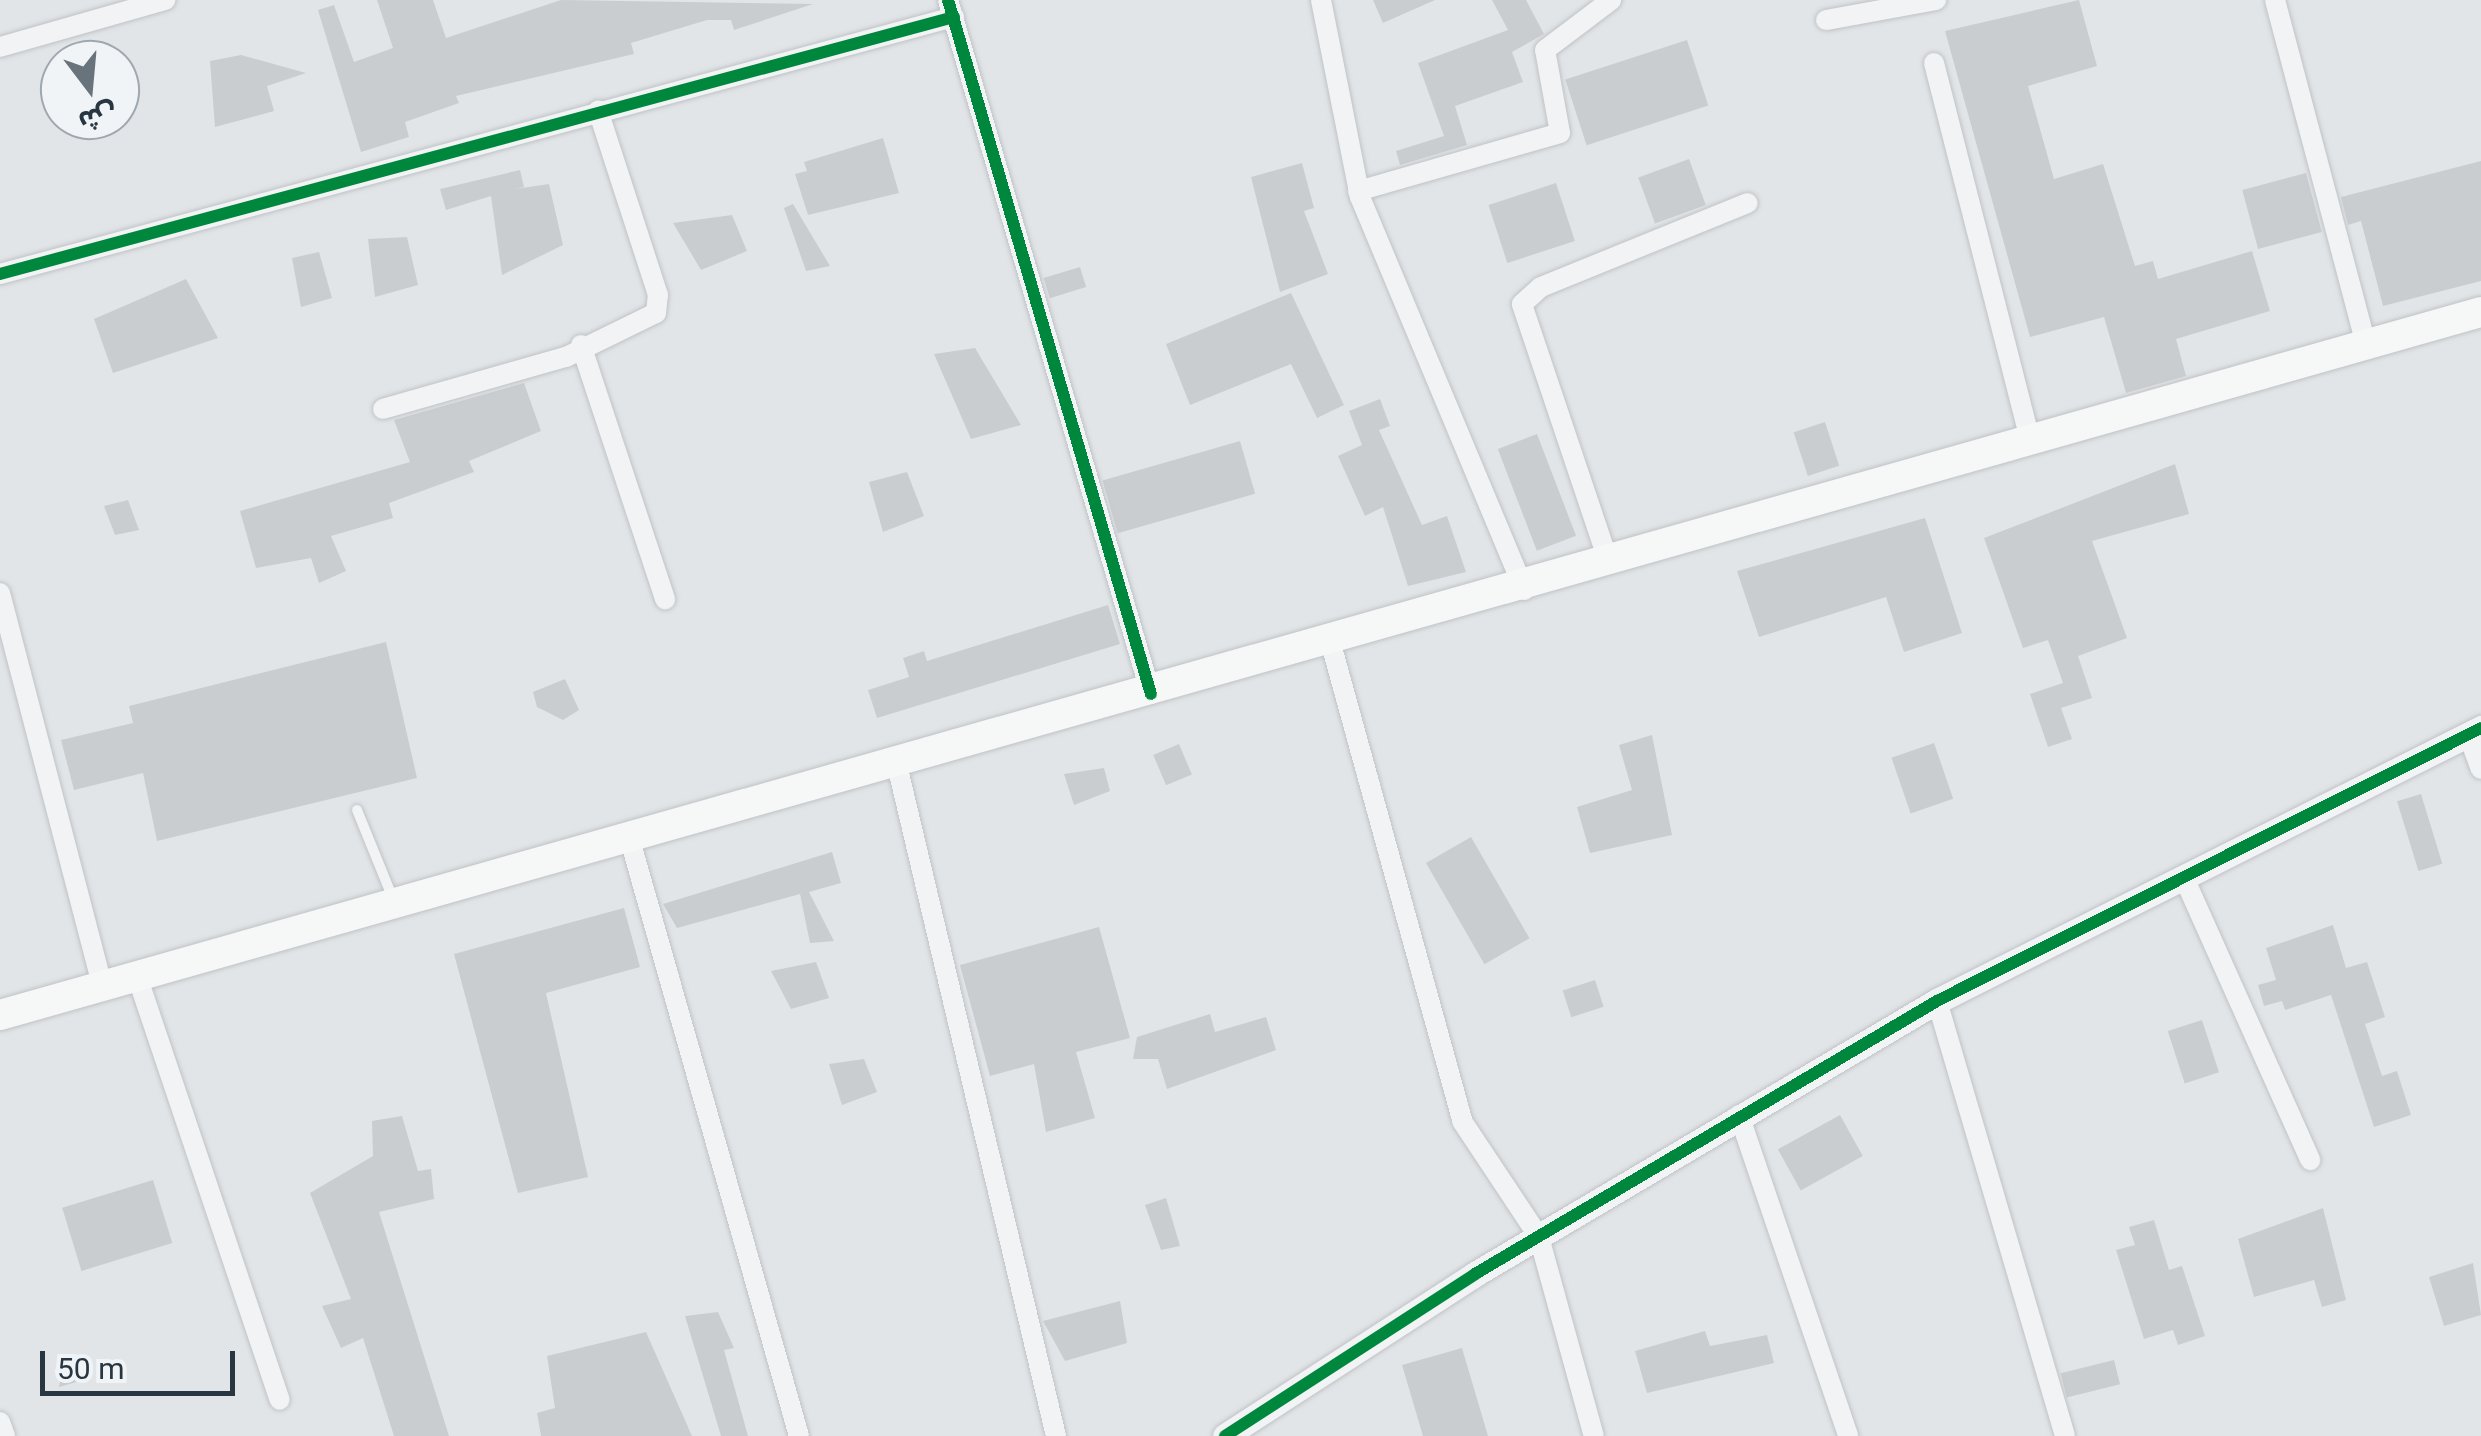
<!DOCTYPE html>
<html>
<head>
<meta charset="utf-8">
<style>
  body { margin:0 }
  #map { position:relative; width:2481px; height:1436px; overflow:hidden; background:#e2e5e8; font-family:Roboto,"Noto Sans Arabic",sans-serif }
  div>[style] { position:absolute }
  .building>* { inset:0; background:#cacdd0; transform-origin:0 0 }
  .roads { filter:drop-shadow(0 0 2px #c0c3c6) drop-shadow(0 0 2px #c0c3c6) }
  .service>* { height:10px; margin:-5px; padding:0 5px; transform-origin:5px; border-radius:5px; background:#f2f3f4 }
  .minor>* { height:20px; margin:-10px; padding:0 10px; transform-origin:10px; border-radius:10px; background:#f2f3f4 }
  .tertiary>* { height:25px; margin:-12.5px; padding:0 12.5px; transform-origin:12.5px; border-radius:12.5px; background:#f2f3f4 }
  .secondary>* { height:30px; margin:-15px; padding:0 15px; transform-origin:15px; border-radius:15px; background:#f6f7f7 }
  .cycleway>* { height:12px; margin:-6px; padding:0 6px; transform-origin:6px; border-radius:6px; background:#00873e }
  span { translate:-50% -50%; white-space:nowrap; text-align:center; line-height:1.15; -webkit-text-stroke:10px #f0f4f7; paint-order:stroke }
  .north { position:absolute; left:40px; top:40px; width:100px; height:100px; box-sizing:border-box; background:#f0f4f7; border:2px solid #a0a8af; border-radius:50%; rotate:164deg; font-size:28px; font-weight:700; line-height:40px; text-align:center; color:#283642 }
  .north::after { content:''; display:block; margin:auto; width:35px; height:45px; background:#69737c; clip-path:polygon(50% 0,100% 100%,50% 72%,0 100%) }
  .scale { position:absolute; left:40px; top:1351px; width:195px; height:45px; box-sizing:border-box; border:5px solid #283642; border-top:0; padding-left:12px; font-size:30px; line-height:35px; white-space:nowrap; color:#283642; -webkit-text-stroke:8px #f0f4f7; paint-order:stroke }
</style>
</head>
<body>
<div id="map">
  <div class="building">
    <div style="clip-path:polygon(377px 0,433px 0,446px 38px,561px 0,813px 4px,734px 30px,731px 20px,707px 20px,631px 43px,634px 54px,456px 96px,459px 103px,405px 122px,409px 137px,361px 152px,318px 10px,334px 5px,354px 62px,393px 48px)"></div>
    <div style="clip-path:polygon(1373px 0,1435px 0,1383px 23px)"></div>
    <div style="clip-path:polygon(1492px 0,1526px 0,1544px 34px,1512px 52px,1523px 82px,1455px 106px,1467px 145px,1400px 165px,1396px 151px,1444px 136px,1418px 63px,1508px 30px)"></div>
    <div style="clip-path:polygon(2079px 0,2097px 66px,2028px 86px,2054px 179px,2103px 164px,2135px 266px,2153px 261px,2158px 279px,2252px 251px,2270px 311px,2176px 339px,2186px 376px,2126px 393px,2104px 317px,2030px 337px,1945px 31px)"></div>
    <div style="left:1687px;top:40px;width:69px;height:128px;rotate:72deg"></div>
    <div style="clip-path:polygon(241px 55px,306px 73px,267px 86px,274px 111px,215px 127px,210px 61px)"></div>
    <div style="clip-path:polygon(883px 138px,899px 193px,808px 215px,795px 174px,807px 171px,804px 162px)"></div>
    <div style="left:1689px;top:159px;width:49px;height:54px;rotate:70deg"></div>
    <div style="clip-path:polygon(2481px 161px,2481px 281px,2383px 306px,2361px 221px,2348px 225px,2341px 197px)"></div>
    <div style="clip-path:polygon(1302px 163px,1314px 208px,1304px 211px,1328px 274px,1280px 292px,1251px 177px)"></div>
    <div style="clip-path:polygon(520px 170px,524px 187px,515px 189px,549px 184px,563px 245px,502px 275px,491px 196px,446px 210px,440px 189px)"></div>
    <div style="left:2306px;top:173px;width:61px;height:66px;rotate:75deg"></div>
    <div style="left:1556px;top:183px;width:61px;height:71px;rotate:72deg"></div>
    <div style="clip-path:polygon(793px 204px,830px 266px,806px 271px,784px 208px)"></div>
    <div style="clip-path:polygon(732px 215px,747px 251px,701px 270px,673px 223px)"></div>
    <div style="clip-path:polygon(407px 237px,418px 285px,375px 297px,368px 239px)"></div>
    <div style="clip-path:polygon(319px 252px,332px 298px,301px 307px,292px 258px)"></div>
    <div style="left:1080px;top:267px;width:21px;height:38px;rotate:73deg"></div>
    <div style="clip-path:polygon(186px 279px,218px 338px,113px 373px,94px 319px)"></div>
    <div style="clip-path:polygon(1291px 293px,1344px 405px,1317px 418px,1291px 364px,1190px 405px,1166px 344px)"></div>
    <div style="clip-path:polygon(975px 348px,1021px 425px,971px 439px,934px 354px)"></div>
    <div style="clip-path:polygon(524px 383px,541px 431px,469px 461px,474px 472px,389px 503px,393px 518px,331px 536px,346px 571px,319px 583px,311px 558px,256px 568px,240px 511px,410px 462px,394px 420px)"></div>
    <div style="clip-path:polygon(1380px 399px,1390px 426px,1379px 430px,1422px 525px,1447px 516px,1466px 572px,1408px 586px,1383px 507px,1365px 516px,1338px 456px,1362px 445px,1349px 411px)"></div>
    <div style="left:1825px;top:422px;width:46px;height:33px;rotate:72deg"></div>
    <div style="left:1537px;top:434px;width:109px;height:42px;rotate:69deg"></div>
    <div style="left:1240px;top:441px;width:55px;height:143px;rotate:74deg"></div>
    <div style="clip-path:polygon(2175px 464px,2189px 514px,2092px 541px,2127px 638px,2078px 656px,2092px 698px,2061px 708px,2072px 739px,2048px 747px,2030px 694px,2063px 683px,2048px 640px,2023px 648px,1984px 538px)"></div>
    <div style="clip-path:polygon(907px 472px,924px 516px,883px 532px,869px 482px)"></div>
    <div style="clip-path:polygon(128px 500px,139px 530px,115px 535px,104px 506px)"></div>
    <div style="clip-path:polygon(1925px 518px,1962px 633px,1904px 652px,1886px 597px,1759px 637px,1737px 571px)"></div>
    <div style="clip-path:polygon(1108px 605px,1120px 644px,877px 718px,868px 690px,909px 677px,903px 658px,924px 651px,927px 661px)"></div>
    <div style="clip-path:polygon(386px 642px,417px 778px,157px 841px,143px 773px,74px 790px,61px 740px,133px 723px,129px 706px)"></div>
    <div style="clip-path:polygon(565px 679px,579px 710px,563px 720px,537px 707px,533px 692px)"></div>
    <div style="clip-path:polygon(1652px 735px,1672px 835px,1590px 853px,1577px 807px,1632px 790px,1619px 745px)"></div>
    <div style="left:1934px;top:743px;width:59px;height:45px;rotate:71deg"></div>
    <div style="left:1179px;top:744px;width:33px;height:28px;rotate:67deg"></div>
    <div style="clip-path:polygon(1104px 768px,1110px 791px,1074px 805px,1064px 774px)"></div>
    <div style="left:2421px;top:794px;width:73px;height:25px;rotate:73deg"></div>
    <div style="left:1471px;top:837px;width:117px;height:52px;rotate:60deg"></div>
    <div style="clip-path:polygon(832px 852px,841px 883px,809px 892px,834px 941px,810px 943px,800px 894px,677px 928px,663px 904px)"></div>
    <div style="clip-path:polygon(624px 908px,640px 967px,546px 993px,588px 1177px,518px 1193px,454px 954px)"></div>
    <div style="clip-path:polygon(2333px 925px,2346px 968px,2367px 962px,2385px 1017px,2365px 1024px,2382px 1076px,2397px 1071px,2411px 1115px,2374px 1127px,2331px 995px,2285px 1010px,2282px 1001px,2264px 1006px,2258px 985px,2276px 980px,2266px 948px)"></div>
    <div style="clip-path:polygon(1099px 927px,1130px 1038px,1076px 1052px,1095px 1118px,1046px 1132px,1034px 1064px,990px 1076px,960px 965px)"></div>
    <div style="clip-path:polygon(816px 962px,829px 998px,791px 1009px,771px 971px)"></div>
    <div style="left:1595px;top:980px;width:28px;height:34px;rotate:72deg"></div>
    <div style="clip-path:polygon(1210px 1014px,1215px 1032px,1266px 1017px,1276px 1050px,1167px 1089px,1158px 1059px,1133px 1059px,1137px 1037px)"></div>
    <div style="left:2202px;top:1020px;width:55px;height:36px;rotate:72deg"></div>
    <div style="clip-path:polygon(864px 1059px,877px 1092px,842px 1105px,829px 1064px)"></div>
    <div style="left:1840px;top:1115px;width:47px;height:71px;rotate:61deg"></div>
    <div style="clip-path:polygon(402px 1116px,418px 1171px,431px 1169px,434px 1199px,379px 1212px,449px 1436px,394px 1436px,363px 1338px,341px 1348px,322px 1306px,351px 1299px,310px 1193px,373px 1156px,372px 1121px)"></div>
    <div style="left:153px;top:1180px;width:66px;height:95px;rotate:73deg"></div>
    <div style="clip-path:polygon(1166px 1198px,1180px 1246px,1161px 1250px,1145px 1205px)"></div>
    <div style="clip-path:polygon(2323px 1208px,2346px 1300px,2322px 1307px,2314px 1280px,2254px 1297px,2238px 1239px)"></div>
    <div style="clip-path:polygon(2154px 1220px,2169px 1270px,2182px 1266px,2205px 1336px,2178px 1345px,2173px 1330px,2144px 1339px,2116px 1250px,2135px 1245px,2129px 1227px)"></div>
    <div style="clip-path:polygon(2473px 1263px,2481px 1315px,2444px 1326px,2429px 1277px)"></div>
    <div style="clip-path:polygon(1120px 1301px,1127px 1343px,1065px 1361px,1043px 1321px)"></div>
    <div style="clip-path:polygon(718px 1312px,734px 1348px,724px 1350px,748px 1436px,721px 1436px,685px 1316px)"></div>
    <div style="clip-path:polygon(1705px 1331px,1710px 1346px,1767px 1335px,1774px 1363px,1647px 1393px,1635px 1351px)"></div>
    <div style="clip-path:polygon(646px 1332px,692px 1436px,541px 1436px,537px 1413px,555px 1408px,547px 1356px)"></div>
    <div style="clip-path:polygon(1462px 1348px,1488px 1436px,1423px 1436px,1402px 1365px)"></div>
    <div style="clip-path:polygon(81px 1356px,87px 1379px,59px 1387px,65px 1359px)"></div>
    <div style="left:2114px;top:1360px;width:25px;height:55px;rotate:76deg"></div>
  </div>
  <div class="roads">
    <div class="service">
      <div style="left:357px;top:810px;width:98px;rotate:67.9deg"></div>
    </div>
    <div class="minor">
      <div style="left:948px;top:0;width:723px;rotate:73.7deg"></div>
      <div style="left:1321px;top:0;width:201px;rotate:78.8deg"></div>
      <div style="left:1360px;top:197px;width:426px;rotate:67.3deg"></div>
      <div style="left:2275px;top:0;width:357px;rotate:75.2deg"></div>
      <div style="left:1826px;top:20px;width:112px;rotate:-10.3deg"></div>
      <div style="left:0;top:47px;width:172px;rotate:-15.9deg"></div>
      <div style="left:1934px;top:63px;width:390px;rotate:75.7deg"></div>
      <div style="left:1358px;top:191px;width:210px;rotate:-16deg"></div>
      <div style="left:1560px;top:133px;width:84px;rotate:-100.2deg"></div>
      <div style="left:1545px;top:50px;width:83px;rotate:-37.1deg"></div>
      <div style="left:0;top:274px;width:988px;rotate:-15.08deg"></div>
      <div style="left:581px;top:345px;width:268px;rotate:71.7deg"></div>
      <div style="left:383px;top:409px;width:190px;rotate:-15.9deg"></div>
      <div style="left:566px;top:357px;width:100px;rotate:-26.1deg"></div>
      <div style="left:656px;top:313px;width:18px;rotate:-84deg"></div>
      <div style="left:658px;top:295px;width:194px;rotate:-108deg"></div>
      <div style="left:1609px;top:563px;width:273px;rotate:-108.6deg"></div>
      <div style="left:1522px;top:304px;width:25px;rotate:-42deg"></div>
      <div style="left:1541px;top:287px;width:223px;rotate:-22.1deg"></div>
      <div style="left:0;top:593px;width:408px;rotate:75.4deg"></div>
      <div style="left:1331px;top:644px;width:495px;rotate:74.6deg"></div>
      <div style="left:1462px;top:1121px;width:139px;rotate:56.4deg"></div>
      <div style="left:1539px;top:1237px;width:206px;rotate:74.6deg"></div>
      <div style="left:2468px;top:734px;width:37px;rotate:70deg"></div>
      <div style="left:897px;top:765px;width:690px;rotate:76.67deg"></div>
      <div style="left:630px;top:840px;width:619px;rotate:74.17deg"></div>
      <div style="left:2185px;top:880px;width:307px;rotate:65.9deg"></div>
      <div style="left:138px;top:979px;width:444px;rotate:71.4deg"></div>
      <div style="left:1937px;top:1001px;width:453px;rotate:73.6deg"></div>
      <div style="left:1739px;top:1115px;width:339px;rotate:71.2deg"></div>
      <div style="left:0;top:1422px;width:15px;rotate:70deg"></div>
    </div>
    <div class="tertiary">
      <div style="left:1225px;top:1436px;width:298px;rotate:-32.9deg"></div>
      <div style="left:1475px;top:1274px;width:537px;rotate:-30.58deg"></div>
      <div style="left:1937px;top:1001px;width:609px;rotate:-26.65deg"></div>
    </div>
    <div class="secondary">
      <div style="left:0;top:1015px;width:2579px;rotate:-15.82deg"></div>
    </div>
  </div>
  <div class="cycleway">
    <div style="left:948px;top:0;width:723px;rotate:73.7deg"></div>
    <div style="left:0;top:274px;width:988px;rotate:-15.08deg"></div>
    <div style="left:1225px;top:1436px;width:298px;rotate:-32.9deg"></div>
    <div style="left:1475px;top:1274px;width:537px;rotate:-30.58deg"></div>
    <div style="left:1937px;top:1001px;width:609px;rotate:-26.65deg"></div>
  </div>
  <div class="north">ش</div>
  <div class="scale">50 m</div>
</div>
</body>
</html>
